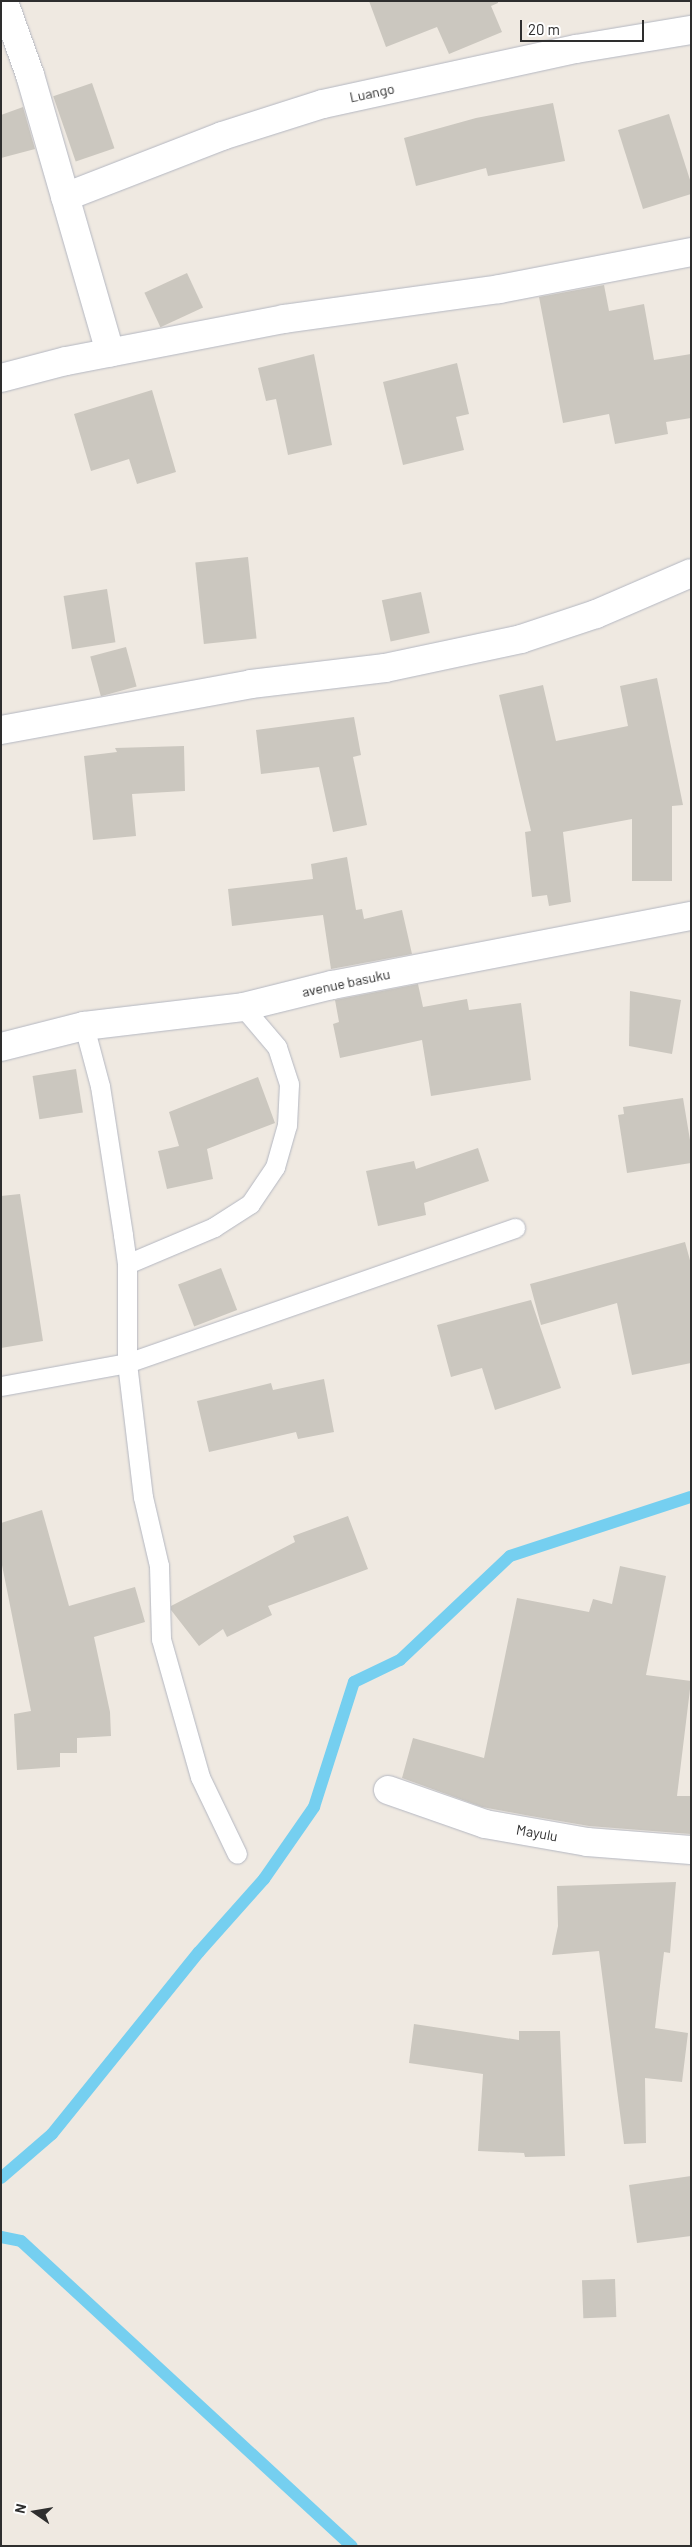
<!DOCTYPE html>
<html>
<head>
<meta charset="utf-8">
<style>
  body { margin:0 }
  #map { position:relative; width:692px; height:2547px; overflow:hidden; background:#efe9e1; font-family:Barlow,sans-serif }
  div>[style] { position:absolute }
  .stream>* { height:12px; margin:-6px; padding:0 6px; transform-origin:6px; border-radius:6px; background:#75cff0 }
  .building>* { inset:0; background:#cbc7bf; transform-origin:0 0 }
  .roads { filter:drop-shadow(0 0 1px #b4b7c1) drop-shadow(0 0 1px #b4b7c1) }
  .service>* { height:19px; margin:-9.5px; padding:0 9.5px; transform-origin:9.5px; border-radius:9.5px; background:#fff }
  .minor>* { height:28px; margin:-14px; padding:0 14px; transform-origin:14px; border-radius:14px; background:#fff }
  span { translate:-50% -50%; white-space:nowrap; text-align:center; line-height:1.15; -webkit-text-stroke:4px #fff; paint-order:stroke }
  .street-label { font-size:14px; color:#2e2e2e }
  .frame { position:absolute; inset:0; border:2px solid #2e2e2e; pointer-events:none }
  .north { position:absolute; left:10px; top:2487px; width:50px; height:50px; -webkit-text-stroke:4px #fff; paint-order:stroke; rotate:283deg; font-size:14px; font-weight:700; line-height:20px; text-align:center; color:#2e2e2e }
  .north::after { content:''; display:block; margin:auto; width:18px; height:22px; background:#2e2e2e; clip-path:polygon(50% 0,100% 100%,50% 72%,0 100%) }
  .scale { position:absolute; left:520px; top:20px; width:124px; height:22px; box-sizing:border-box; border:2px solid #2e2e2e; border-top:0; padding-left:6px; font-size:15px; line-height:18px; white-space:nowrap; color:#2e2e2e; -webkit-text-stroke:4px #fff; paint-order:stroke }
</style>
</head>
<body>
<div id="map">
  <div class="stream">
    <div style="left:1px;top:2178px;width:67px;rotate:-40.8deg"></div>
    <div style="left:52px;top:2134px;width:234px;rotate:-51.1deg"></div>
    <div style="left:199px;top:1952px;width:98px;rotate:-48.3deg"></div>
    <div style="left:264px;top:1879px;width:88px;rotate:-55.2deg"></div>
    <div style="left:314px;top:1807px;width:131px;rotate:-72.3deg"></div>
    <div style="left:354px;top:1682px;width:51px;rotate:-25.6deg"></div>
    <div style="left:400px;top:1660px;width:151px;rotate:-43.4deg"></div>
    <div style="left:510px;top:1556px;width:190px;rotate:-18.1deg"></div>
    <div style="left:1px;top:2237px;width:20px;rotate:11deg"></div>
    <div style="left:21px;top:2241px;width:450px;rotate:42.7deg"></div>
  </div>
  <div class="building">
    <div style="clip-path:polygon(369px 1px,498px 1px,498px 3px,491px 6px,502px 32px,449px 54px,437px 27px,386px 47px)"></div>
    <div style="left:92px;top:83px;width:69px;height:41px;rotate:71deg"></div>
    <div style="clip-path:polygon(553px 103px,565px 161px,488px 176px,486px 168px,416px 186px,404px 138px,476px 118px)"></div>
    <div style="clip-path:polygon(23px 107px,35px 149px,1px 158px,1px 115px)"></div>
    <div style="clip-path:polygon(669px 114px,691px 183px,691px 194px,643px 209px,618px 130px)"></div>
    <div style="left:187px;top:273px;width:38px;height:47px;rotate:65deg"></div>
    <div style="clip-path:polygon(604px 285px,609px 311px,644px 304px,654px 360px,691px 354px,691px 418px,666px 422px,668px 434px,615px 444px,609px 414px,563px 423px,539px 297px)"></div>
    <div style="clip-path:polygon(314px 354px,332px 445px,288px 455px,276px 399px,266px 401px,258px 368px)"></div>
    <div style="clip-path:polygon(457px 363px,469px 414px,456px 417px,464px 450px,403px 465px,383px 382px)"></div>
    <div style="clip-path:polygon(152px 390px,176px 472px,137px 484px,129px 459px,91px 471px,74px 414px)"></div>
    <div style="left:248px;top:557px;width:82px;height:53px;rotate:84deg"></div>
    <div style="left:107px;top:589px;width:54px;height:44px;rotate:81deg"></div>
    <div style="left:421px;top:592px;width:42px;height:40px;rotate:78deg"></div>
    <div style="left:126px;top:647px;width:41px;height:37px;rotate:75deg"></div>
    <div style="clip-path:polygon(657px 678px,683px 805px,672px 806px,672px 881px,632px 881px,632px 819px,563px 832px,571px 902px,549px 906px,547px 895px,532px 897px,525px 832px,531px 831px,499px 695px,543px 685px,556px 741px,628px 726px,620px 686px)"></div>
    <div style="clip-path:polygon(354px 717px,361px 755px,353px 757px,367px 825px,333px 832px,319px 767px,261px 774px,256px 730px)"></div>
    <div style="clip-path:polygon(184px 746px,185px 791px,132px 794px,136px 836px,93px 840px,84px 756px,117px 752px,115px 748px)"></div>
    <div style="clip-path:polygon(347px 857px,356px 910px,362px 909px,364px 919px,402px 910px,412px 954px,331px 969px,323px 915px,232px 926px,228px 889px,313px 879px,311px 864px)"></div>
    <div style="clip-path:polygon(418px 984px,423px 1007px,467px 999px,469px 1010px,521px 1003px,531px 1080px,431px 1096px,422px 1040px,340px 1058px,333px 1024px,339px 1022px,335px 1000px)"></div>
    <div style="clip-path:polygon(630px 991px,681px 1000px,672px 1054px,629px 1046px)"></div>
    <div style="left:76px;top:1069px;width:44px;height:44px;rotate:81deg"></div>
    <div style="clip-path:polygon(258px 1077px,275px 1123px,207px 1149px,213px 1179px,167px 1189px,158px 1151px,179px 1146px,169px 1112px)"></div>
    <div style="clip-path:polygon(683px 1098px,691px 1146px,691px 1163px,627px 1173px,618px 1115px,624px 1114px,623px 1107px)"></div>
    <div style="clip-path:polygon(478px 1148px,489px 1181px,424px 1203px,426px 1215px,378px 1226px,366px 1171px,414px 1161px,416px 1169px)"></div>
    <div style="clip-path:polygon(20px 1194px,43px 1341px,1px 1348px,1px 1196px)"></div>
    <div style="clip-path:polygon(685px 1242px,691px 1264px,691px 1363px,632px 1375px,617px 1303px,541px 1325px,530px 1284px)"></div>
    <div style="left:221px;top:1268px;width:45px;height:46px;rotate:69deg"></div>
    <div style="clip-path:polygon(531px 1300px,561px 1388px,495px 1410px,482px 1368px,451px 1377px,437px 1325px)"></div>
    <div style="clip-path:polygon(324px 1379px,334px 1432px,298px 1439px,296px 1432px,209px 1452px,197px 1401px,271px 1383px,273px 1390px)"></div>
    <div style="clip-path:polygon(42px 1510px,69px 1606px,135px 1587px,145px 1622px,94px 1637px,110px 1712px,111px 1736px,77px 1738px,77px 1753px,60px 1753px,60px 1767px,17px 1770px,14px 1714px,31px 1711px,1px 1560px,1px 1523px)"></div>
    <div style="clip-path:polygon(348px 1516px,368px 1569px,268px 1606px,272px 1615px,227px 1637px,223px 1629px,199px 1646px,171px 1610px,171px 1606px,295px 1542px,293px 1536px)"></div>
    <div style="clip-path:polygon(620px 1566px,666px 1576px,646px 1675px,691px 1681px,677px 1796px,691px 1796px,691px 1834px,589px 1826px,525px 1815px,482px 1807px,402px 1778px,413px 1738px,484px 1758px,517px 1598px,589px 1612px,593px 1599px,612px 1604px)"></div>
    <div style="clip-path:polygon(676px 1882px,670px 1953px,664px 1952px,655px 2028px,688px 2033px,682px 2082px,645px 2078px,646px 2143px,624px 2144px,599px 1951px,552px 1955px,558px 1926px,557px 1886px)"></div>
    <div style="clip-path:polygon(414px 2024px,519px 2040px,519px 2031px,560px 2031px,565px 2156px,525px 2157px,524px 2153px,478px 2151px,483px 2074px,409px 2063px)"></div>
    <div style="clip-path:polygon(691px 2176px,691px 2236px,637px 2243px,629px 2185px)"></div>
    <div style="left:615px;top:2279px;width:38px;height:33px;rotate:88deg"></div>
  </div>
  <div class="roads">
    <div class="service">
      <div style="left:84px;top:1026px;width:62px;rotate:75.1deg"></div>
      <div style="left:100px;top:1086px;width:151px;rotate:81.2deg"></div>
      <div style="left:123px;top:1235px;width:29px;rotate:82deg"></div>
      <div style="left:127px;top:1264px;width:99px;rotate:90deg"></div>
      <div style="left:127px;top:1363px;width:135px;rotate:83.2deg"></div>
      <div style="left:143px;top:1497px;width:71px;rotate:76.9deg"></div>
      <div style="left:159px;top:1566px;width:73px;rotate:88.4deg"></div>
      <div style="left:161px;top:1639px;width:143px;rotate:74.2deg"></div>
      <div style="left:200px;top:1777px;width:85px;rotate:64.3deg"></div>
      <div style="left:127px;top:1264px;width:95px;rotate:-23deg"></div>
      <div style="left:214px;top:1227px;width:43px;rotate:-32.6deg"></div>
      <div style="left:250px;top:1204px;width:45px;rotate:-56deg"></div>
      <div style="left:275px;top:1167px;width:44px;rotate:-74.1deg"></div>
      <div style="left:287px;top:1125px;width:41px;rotate:-87.2deg"></div>
      <div style="left:289px;top:1084px;width:39px;rotate:-108deg"></div>
      <div style="left:277px;top:1047px;width:52px;rotate:-130.4deg"></div>
      <div style="left:1px;top:1386px;width:128px;rotate:-10.3deg"></div>
      <div style="left:127px;top:1363px;width:411px;rotate:-19.2deg"></div>
    </div>
    <div class="minor">
      <div style="left:4px;top:2px;width:77px;rotate:70.4deg"></div>
      <div style="left:30px;top:75px;width:289px;rotate:73.9deg"></div>
      <div style="left:65px;top:197px;width:168px;rotate:-21.2deg"></div>
      <div style="left:222px;top:136px;width:106px;rotate:-17.6deg"></div>
      <div style="left:323px;top:104px;width:259px;rotate:-12.3deg"></div>
      <div style="left:576px;top:49px;width:117px;rotate:-9.4deg"></div>
      <div style="left:1px;top:378px;width:67px;rotate:-14.7deg"></div>
      <div style="left:66px;top:361px;width:222px;rotate:-10.9deg"></div>
      <div style="left:284px;top:319px;width:217px;rotate:-7.9deg"></div>
      <div style="left:499px;top:289px;width:196px;rotate:-10.9deg"></div>
      <div style="left:1px;top:730px;width:254px;rotate:-10.4deg"></div>
      <div style="left:251px;top:684px;width:135px;rotate:-6.8deg"></div>
      <div style="left:385px;top:668px;width:139px;rotate:-12deg"></div>
      <div style="left:521px;top:639px;width:79px;rotate:-18.4deg"></div>
      <div style="left:596px;top:614px;width:103px;rotate:-23.3deg"></div>
      <div style="left:1px;top:1047px;width:86px;rotate:-14.2deg"></div>
      <div style="left:84px;top:1026px;width:160px;rotate:-6.8deg"></div>
      <div style="left:243px;top:1007px;width:92px;rotate:-13.9deg"></div>
      <div style="left:332px;top:985px;width:366px;rotate:-10.9deg"></div>
      <div style="left:388px;top:1790px;width:103px;rotate:19.3deg"></div>
      <div style="left:485px;top:1824px;width:104px;rotate:10deg"></div>
      <div style="left:587px;top:1842px;width:104px;rotate:4.4deg"></div>
    </div>
  </div>
  <div class="street-label">
    <span style="left:372px;top:93px;rotate:-12deg">Luango</span>
    <span style="left:346px;top:983px;rotate:-12deg">avenue basuku</span>
    <span style="left:537px;top:1833px;rotate:10deg">Mayulu</span>
  </div>
  <div class="frame"></div>
  <div class="north">N</div>
  <div class="scale">20 m</div>
</div>
</body>
</html>
